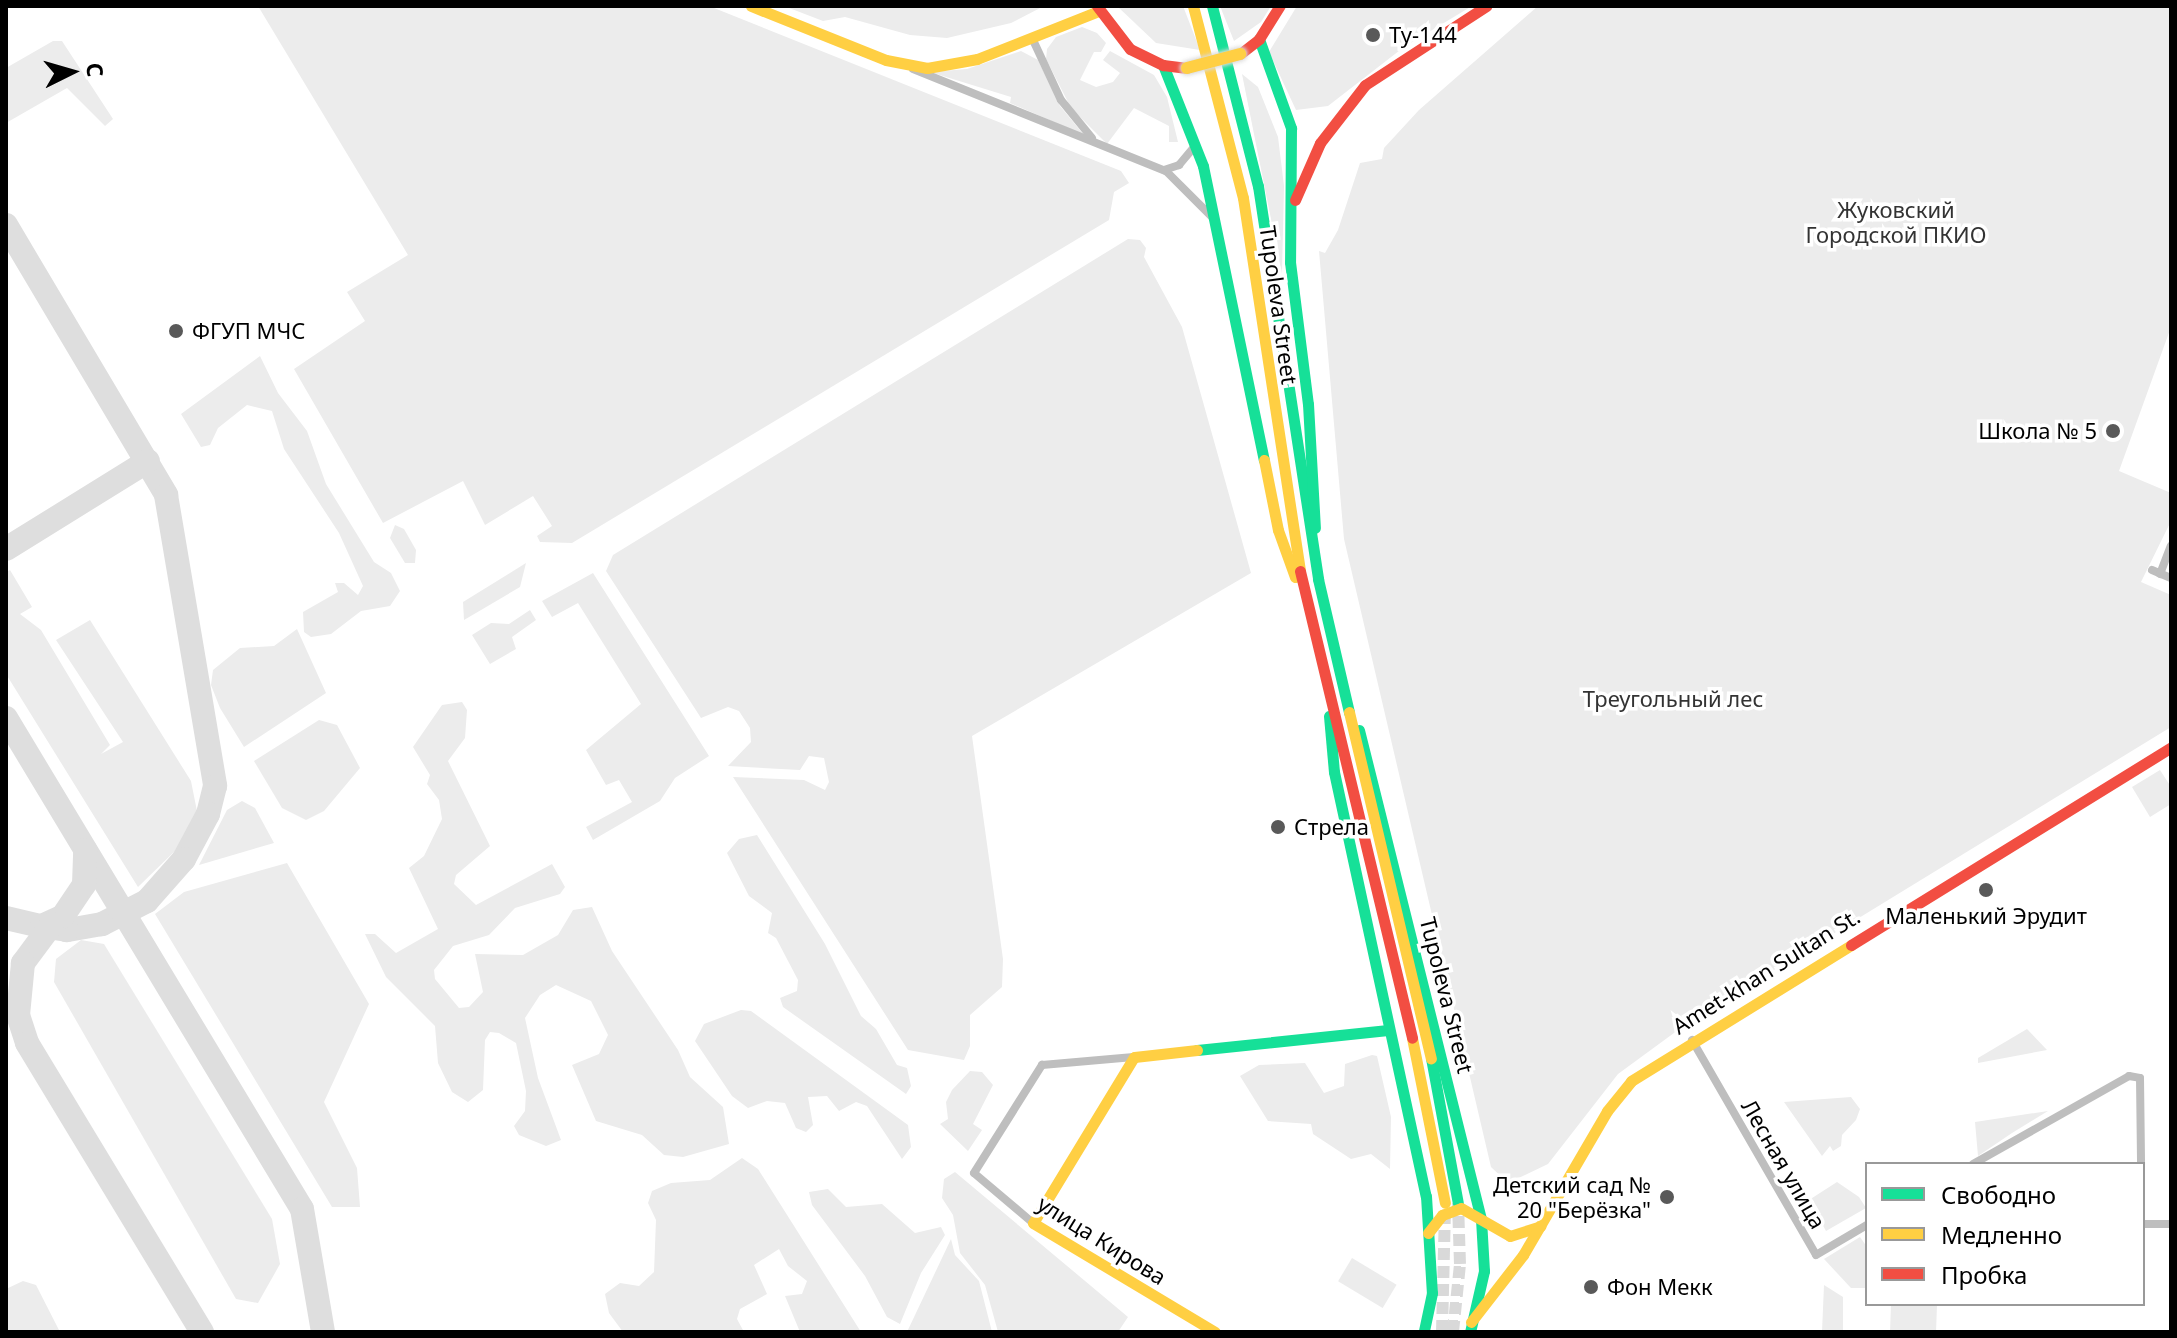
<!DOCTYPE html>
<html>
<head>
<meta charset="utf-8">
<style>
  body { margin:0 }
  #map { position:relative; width:2177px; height:1338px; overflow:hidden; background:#fff; font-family:"Noto Sans",sans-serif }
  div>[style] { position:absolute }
  .green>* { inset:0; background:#ececec; transform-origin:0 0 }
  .taxiway>* { height:24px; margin:-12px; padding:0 12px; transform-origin:12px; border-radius:12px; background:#dedede }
  .primary-tunnel>* { height:12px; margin-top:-6px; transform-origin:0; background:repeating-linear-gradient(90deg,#d9d9d9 0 12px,transparent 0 18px) }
  .street>* { height:8px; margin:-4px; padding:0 4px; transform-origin:4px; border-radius:4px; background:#bebebe }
  .fast>* { height:11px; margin:-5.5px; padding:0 5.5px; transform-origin:5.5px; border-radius:5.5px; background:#16e098 }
  .slow>* { height:11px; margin:-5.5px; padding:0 5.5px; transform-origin:5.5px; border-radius:5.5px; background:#ffcf43 }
  .jam>* { height:11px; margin:-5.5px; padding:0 5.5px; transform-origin:5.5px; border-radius:5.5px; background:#f24e42 }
  .bridges { filter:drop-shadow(0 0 2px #dbdbdb) drop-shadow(0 0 2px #dbdbdb) }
  .slow-bridge>* { height:12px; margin:-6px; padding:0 6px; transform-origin:6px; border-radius:6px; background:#ffcf43 }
  .dots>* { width:22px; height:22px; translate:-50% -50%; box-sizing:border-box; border:4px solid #fff; border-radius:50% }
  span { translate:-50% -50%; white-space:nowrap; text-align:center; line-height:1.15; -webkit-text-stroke:7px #fff; paint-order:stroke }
  .poi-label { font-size:22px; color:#000 }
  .left { translate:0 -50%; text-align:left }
  .right { translate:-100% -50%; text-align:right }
  .park-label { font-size:22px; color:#333 }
  .street-label { font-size:22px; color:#000 }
  .frame { position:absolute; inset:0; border:8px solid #000; pointer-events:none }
  .legend { position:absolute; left:1865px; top:1162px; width:280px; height:144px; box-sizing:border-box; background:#fff; border:2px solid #999; margin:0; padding:10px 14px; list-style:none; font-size:24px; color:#000 }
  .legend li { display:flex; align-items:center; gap:16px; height:40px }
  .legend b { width:40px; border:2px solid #999 }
  .north { position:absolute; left:32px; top:32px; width:80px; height:80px; -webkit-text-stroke:6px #fff; paint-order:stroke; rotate:85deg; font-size:22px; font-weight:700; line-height:32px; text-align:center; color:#000 }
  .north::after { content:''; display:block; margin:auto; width:28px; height:36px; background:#000; clip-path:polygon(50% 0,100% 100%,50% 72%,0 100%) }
</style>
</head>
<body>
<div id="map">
  <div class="green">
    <div style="clip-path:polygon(258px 6px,709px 6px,1121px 171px,1129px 183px,1114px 192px,1109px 220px,572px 543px,540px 542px,537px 536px,552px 526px,533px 496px,485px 525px,463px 481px,383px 523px,294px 369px,365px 321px,347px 292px,408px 255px)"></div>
    <div style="clip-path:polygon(784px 6px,1044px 6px,1011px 23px,947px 38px,910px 35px,845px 17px,823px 21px)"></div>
    <div style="clip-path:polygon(1117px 6px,1183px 6px,1200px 50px,1156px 43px)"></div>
    <div style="clip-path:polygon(1220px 6px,1271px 6px,1261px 22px,1234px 41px)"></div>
    <div style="clip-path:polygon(1297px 6px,1472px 6px,1404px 47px,1328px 106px,1296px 110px,1269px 52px)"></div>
    <div style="clip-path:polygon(1538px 6px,2171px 6px,2171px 327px,2119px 471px,2171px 493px,2171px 521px,2141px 582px,2171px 595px,2171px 727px,1689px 1022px,1618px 1074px,1548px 1164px,1508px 1183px,1491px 1167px,1344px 539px,1319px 251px,1325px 253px,1338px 230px,1360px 163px,1382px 159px,1384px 148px,1419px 110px)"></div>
    <div style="clip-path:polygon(1082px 27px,1097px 33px,1106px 43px,1101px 52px,1094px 52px,1080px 80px,1096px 87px,1113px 82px,1120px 73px,1103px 60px,1110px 51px,1154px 75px,1167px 97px,1178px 142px,1169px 142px,1169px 126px,1134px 108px,1107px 144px,1071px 108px,1046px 59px,1047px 49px,1056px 37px)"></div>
    <div style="clip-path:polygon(53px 41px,62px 41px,113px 119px,105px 126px,67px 88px,6px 123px,6px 68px)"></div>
    <div style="clip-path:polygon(1021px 51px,1038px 60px,1060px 106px,1084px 135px,1010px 103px,1011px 97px,930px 72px,967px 69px)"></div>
    <div style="clip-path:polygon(1242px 74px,1258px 87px,1278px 137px,1284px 186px,1282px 274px)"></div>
    <div style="clip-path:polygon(1128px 239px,1140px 240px,1146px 248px,1144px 257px,1182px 327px,1251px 573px,972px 736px,1003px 959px,1002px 987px,970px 1015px,970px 1046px,964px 1060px,908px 1050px,733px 777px,804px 780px,825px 790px,829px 782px,824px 758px,809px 756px,800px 770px,728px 766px,751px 742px,750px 728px,739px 711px,728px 707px,701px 718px,606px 571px,613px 555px)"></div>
    <div style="clip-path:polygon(260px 356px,278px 393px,307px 431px,326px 484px,374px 562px,391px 573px,400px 591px,390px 606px,361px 611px,331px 634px,311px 637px,304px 632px,303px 612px,338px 592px,335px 583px,344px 583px,358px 595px,363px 586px,339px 533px,284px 449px,272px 411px,247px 405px,218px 428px,210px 445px,201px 447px,181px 414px)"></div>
    <div style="clip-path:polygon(395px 525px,404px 529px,416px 550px,415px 563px,405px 563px,390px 538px)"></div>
    <div style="clip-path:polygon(526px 563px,520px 587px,464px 620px,463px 602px)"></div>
    <div style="clip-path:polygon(10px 570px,32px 607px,20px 614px,41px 630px,110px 745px,101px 754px,123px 742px,56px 640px,90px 620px,191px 781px,197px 811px,178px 848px,138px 887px,6px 674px,6px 572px)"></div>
    <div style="clip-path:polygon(593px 573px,709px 756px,675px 778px,660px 801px,593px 840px,586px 827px,632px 802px,619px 780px,606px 785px,586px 750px,641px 704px,578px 603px,552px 617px,542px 601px)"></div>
    <div style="clip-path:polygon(530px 610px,536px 620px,512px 637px,516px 649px,490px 664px,472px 635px,491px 623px,509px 624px)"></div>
    <div style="clip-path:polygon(297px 629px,326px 693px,244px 747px,220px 708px,211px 685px,213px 670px,240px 648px,274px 646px)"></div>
    <div style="clip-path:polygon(462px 702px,467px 710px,465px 738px,448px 761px,490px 846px,456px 875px,454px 884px,476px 905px,552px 864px,565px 887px,560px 894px,515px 908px,489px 935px,453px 946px,434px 970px,435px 979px,459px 1008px,469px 1007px,483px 992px,475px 954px,523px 955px,558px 935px,573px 910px,592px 907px,612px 951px,678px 1050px,690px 1077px,723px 1107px,729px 1144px,683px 1157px,664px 1155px,642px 1135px,596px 1121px,572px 1065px,599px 1054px,608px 1035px,591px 1001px,556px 985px,540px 995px,525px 1018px,538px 1078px,561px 1140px,546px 1146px,519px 1135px,514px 1126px,525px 1111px,526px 1091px,516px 1043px,499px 1033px,490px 1032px,485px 1040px,483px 1090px,468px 1102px,452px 1092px,438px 1063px,435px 1026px,386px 977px,365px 934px,375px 934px,396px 953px,438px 929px,409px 868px,424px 856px,442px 819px,439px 800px,427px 784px,430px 775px,413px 747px,442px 705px)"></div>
    <div style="clip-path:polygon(319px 720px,337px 725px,360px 768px,324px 811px,306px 820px,282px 808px,254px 761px)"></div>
    <div style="clip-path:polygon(2160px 770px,2171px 787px,2171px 804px,2150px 817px,2132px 787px)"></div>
    <div style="clip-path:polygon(242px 801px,255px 808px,274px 843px,199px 865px,227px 810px)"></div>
    <div style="clip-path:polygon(757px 835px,825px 944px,861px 1016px,876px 1029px,897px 1065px,907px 1068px,911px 1086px,906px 1094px,783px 1007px,780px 998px,797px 991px,798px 980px,776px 938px,768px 933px,772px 913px,749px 896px,727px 853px,739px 839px)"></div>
    <div style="clip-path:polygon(287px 863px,369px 1004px,324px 1102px,357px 1168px,360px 1207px,332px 1207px,155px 914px,184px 892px)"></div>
    <div style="clip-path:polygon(81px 940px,104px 944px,272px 1219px,280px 1264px,258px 1303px,236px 1299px,54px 982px,56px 959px)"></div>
    <div style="clip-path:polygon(741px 1010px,751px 1011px,908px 1125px,911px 1147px,902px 1159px,867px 1106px,856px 1102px,839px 1111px,827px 1096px,808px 1097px,813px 1125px,806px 1132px,796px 1128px,785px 1103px,767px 1101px,748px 1108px,732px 1096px,695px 1041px,704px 1024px)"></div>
    <div style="clip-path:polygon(2027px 1029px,2047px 1050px,1978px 1063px,1978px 1058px)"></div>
    <div style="clip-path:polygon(1372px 1055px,1377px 1056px,1391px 1117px,1390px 1169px,1371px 1154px,1351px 1159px,1313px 1134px,1311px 1124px,1268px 1121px,1240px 1076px,1259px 1065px,1305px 1063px,1324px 1093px,1344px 1086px,1345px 1064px)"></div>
    <div style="clip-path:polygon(970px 1071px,982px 1072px,993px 1085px,973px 1124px,982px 1130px,968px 1151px,940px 1124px,948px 1119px,946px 1102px,952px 1090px)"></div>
    <div style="clip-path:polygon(1851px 1097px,1860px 1109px,1856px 1120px,1842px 1135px,1841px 1146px,1833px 1151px,1830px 1146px,1822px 1156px,1784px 1102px)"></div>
    <div style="clip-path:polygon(2048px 1111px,2012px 1133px,1978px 1156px,1975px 1122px)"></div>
    <div style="clip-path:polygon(742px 1158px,758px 1169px,861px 1332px,800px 1332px,785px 1296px,802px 1294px,807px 1281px,788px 1266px,779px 1249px,754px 1265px,767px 1294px,740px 1309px,737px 1319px,744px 1332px,623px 1332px,609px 1313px,605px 1294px,620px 1283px,639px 1286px,654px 1272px,656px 1220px,648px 1203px,652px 1191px,671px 1183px,710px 1180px)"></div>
    <div style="clip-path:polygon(955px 1172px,1128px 1317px,1118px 1332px,998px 1332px,985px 1285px,960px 1253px,953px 1215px,942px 1198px,944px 1179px)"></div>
    <div style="clip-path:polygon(1837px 1182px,1859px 1197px,1866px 1208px,1826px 1231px,1809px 1200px)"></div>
    <div style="clip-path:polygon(828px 1189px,846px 1207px,882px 1204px,915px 1233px,941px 1227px,945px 1235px,921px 1273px,900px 1324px,887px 1317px,865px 1276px,812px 1205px,809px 1192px)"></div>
    <div style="clip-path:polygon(1860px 1237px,1867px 1247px,1867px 1288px,1851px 1288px,1824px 1259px)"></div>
    <div style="clip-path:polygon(951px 1239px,955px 1255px,979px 1281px,992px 1332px,907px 1332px)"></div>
    <div style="left:1352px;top:1258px;width:52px;height:27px;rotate:31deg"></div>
    <div style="clip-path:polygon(23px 1281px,36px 1285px,60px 1332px,6px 1332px,6px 1289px)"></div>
    <div style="clip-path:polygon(1824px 1285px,1843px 1297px,1843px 1332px,1822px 1332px)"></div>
    <div style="left:1891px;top:1304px;width:46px;height:28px;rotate:2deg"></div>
  </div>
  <div class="taxiway">
    <div style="left:6px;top:225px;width:314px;rotate:59.3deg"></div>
    <div style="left:166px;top:495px;width:295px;rotate:80.4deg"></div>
    <div style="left:215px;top:786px;width:29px;rotate:104deg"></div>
    <div style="left:208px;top:814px;width:51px;rotate:118.1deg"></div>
    <div style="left:184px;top:859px;width:56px;rotate:131.4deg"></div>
    <div style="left:147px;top:901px;width:51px;rotate:152.9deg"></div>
    <div style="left:102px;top:924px;width:36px;rotate:170deg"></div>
    <div style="left:67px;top:930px;width:25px;rotate:-171deg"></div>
    <div style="left:6px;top:549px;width:167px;rotate:-31.8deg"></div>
    <div style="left:6px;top:718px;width:573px;rotate:58.92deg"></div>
    <div style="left:302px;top:1209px;width:125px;rotate:80.3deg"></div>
    <div style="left:6px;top:918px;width:37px;rotate:13deg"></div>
    <div style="left:42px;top:926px;width:23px;rotate:-25deg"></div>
    <div style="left:63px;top:916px;width:37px;rotate:-56deg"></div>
    <div style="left:84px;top:885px;width:35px;rotate:-88deg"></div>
    <div style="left:52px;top:924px;width:49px;rotate:126.6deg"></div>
    <div style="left:23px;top:963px;width:52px;rotate:95.5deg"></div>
    <div style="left:18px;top:1015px;width:29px;rotate:72deg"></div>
    <div style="left:27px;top:1043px;width:338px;rotate:58.8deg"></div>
  </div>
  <div class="primary-tunnel">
    <div style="left:1442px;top:1332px;width:125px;rotate:-88.6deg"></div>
    <div style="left:1453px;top:1332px;width:68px;rotate:-84.1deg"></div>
    <div style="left:1460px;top:1264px;width:61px;rotate:-91.9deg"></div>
  </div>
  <div class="street">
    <div style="left:1033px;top:40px;width:66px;rotate:65deg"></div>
    <div style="left:1061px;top:100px;width:49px;rotate:50.8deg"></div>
    <div style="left:913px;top:69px;width:273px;rotate:22deg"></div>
    <div style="left:1166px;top:171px;width:66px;rotate:45deg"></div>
    <div style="left:1164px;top:170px;width:16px;rotate:-18deg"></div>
    <div style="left:1179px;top:165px;width:26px;rotate:-50deg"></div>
    <div style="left:2152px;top:570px;width:21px;rotate:23deg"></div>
    <div style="left:2160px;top:574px;width:30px;rotate:-69deg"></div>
    <div style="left:1692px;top:1040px;width:248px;rotate:60deg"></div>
    <div style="left:1816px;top:1255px;width:59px;rotate:-30.5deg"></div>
    <div style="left:1973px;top:1164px;width:179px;rotate:-29.4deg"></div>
    <div style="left:2129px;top:1076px;width:11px;rotate:10deg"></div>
    <div style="left:2140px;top:1078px;width:86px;rotate:89.3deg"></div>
    <div style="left:1033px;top:1223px;width:77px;rotate:-139.7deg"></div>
    <div style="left:974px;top:1173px;width:128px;rotate:-57.8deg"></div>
    <div style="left:1042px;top:1065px;width:92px;rotate:-5deg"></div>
    <div style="left:2143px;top:1224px;width:26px"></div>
  </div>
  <div class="fast">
    <div style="left:1212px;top:6px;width:186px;rotate:75.7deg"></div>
    <div style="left:1258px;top:186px;width:398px;rotate:81.3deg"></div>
    <div style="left:1318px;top:579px;width:137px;rotate:76.9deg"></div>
    <div style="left:1259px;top:39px;width:95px;rotate:70.2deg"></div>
    <div style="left:1291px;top:128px;width:134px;rotate:90.4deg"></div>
    <div style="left:1290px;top:262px;width:143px;rotate:82.8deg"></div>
    <div style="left:1308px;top:404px;width:124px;rotate:86.8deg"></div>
    <div style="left:1163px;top:65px;width:109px;rotate:68.4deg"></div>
    <div style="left:1203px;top:166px;width:300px;rotate:78.3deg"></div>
    <div style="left:1329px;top:716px;width:56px;rotate:84.9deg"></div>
    <div style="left:1334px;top:772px;width:434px;rotate:77.8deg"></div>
    <div style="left:1426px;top:1196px;width:97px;rotate:86.5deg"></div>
    <div style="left:1432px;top:1293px;width:40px;rotate:102deg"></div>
    <div style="left:1359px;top:730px;width:504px;rotate:75.99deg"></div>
    <div style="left:1481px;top:1219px;width:52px;rotate:86.7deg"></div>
    <div style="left:1484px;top:1271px;width:63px;rotate:102.9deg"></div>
    <div style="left:1197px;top:1050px;width:192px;rotate:-6deg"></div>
    <div style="left:1431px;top:1058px;width:147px;rotate:79.5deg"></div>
  </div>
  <div class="slow">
    <div style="left:751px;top:6px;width:145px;rotate:21.8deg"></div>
    <div style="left:886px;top:60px;width:42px;rotate:11deg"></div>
    <div style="left:927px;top:68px;width:51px;rotate:-10.2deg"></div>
    <div style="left:977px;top:59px;width:131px;rotate:-21.5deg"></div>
    <div style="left:1193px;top:6px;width:198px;rotate:75.4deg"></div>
    <div style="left:1243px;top:198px;width:377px;rotate:81.3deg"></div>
    <div style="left:1264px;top:460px;width:71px;rotate:78.7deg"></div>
    <div style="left:1278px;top:530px;width:50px;rotate:70.1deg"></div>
    <div style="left:1349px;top:712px;width:356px;rotate:76.7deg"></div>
    <div style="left:1412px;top:1038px;width:168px;rotate:78.7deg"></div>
    <div style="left:1197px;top:1050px;width:63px;rotate:173.7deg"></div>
    <div style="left:1134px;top:1057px;width:194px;rotate:121.3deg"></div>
    <div style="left:1033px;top:1223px;width:212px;rotate:30.9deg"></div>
    <div style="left:1428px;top:1233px;width:23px;rotate:-52deg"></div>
    <div style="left:1442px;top:1215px;width:20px;rotate:-20deg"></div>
    <div style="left:1461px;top:1208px;width:56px;rotate:29.7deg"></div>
    <div style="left:1510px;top:1236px;width:32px;rotate:-18deg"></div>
    <div style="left:1471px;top:1322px;width:85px;rotate:-52.2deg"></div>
    <div style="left:1523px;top:1255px;width:167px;rotate:-59.7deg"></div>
    <div style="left:1607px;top:1111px;width:38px;rotate:-51deg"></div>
    <div style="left:1631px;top:1081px;width:259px;rotate:-31.7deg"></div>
  </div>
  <div class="jam">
    <div style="left:1097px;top:6px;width:54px;rotate:52.5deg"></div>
    <div style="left:1130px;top:49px;width:37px;rotate:26deg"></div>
    <div style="left:1163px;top:65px;width:24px;rotate:7deg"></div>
    <div style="left:1240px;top:54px;width:24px;rotate:-38deg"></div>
    <div style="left:1259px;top:39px;width:39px;rotate:-58deg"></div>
    <div style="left:1295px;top:200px;width:62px;rotate:-66.3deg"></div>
    <div style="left:1320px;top:143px;width:73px;rotate:-52.2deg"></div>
    <div style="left:1365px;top:85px;width:145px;rotate:-33.1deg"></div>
    <div style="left:1300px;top:571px;width:480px;rotate:76.5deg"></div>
    <div style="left:1851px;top:945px;width:376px;rotate:-31.7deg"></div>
  </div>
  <div class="bridges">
    <div class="slow-bridge">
      <div style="left:1187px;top:68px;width:55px;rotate:-14.8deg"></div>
    </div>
  </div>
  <div class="dots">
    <div style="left:1373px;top:35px;background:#595959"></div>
    <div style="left:176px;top:331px;background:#595959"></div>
    <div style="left:2113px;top:431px;background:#595959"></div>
    <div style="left:1278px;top:827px;background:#595959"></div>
    <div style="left:1986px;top:890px;background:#595959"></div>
    <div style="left:1667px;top:1197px;background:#595959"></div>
    <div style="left:1591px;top:1287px;background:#595959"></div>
  </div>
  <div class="poi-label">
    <span class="left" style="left:1389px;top:35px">Ty-144</span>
    <span class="left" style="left:192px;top:331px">ФГУП МЧС</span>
    <span class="right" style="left:2097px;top:431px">Школа № 5</span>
    <span class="left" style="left:1294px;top:827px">Стрела</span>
    <span style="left:1986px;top:916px">Маленький Эрудит</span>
    <span class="right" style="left:1651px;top:1197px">Детский сад №<br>20 "Берёзка"</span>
    <span class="left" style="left:1607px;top:1287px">Фон Мекк</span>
  </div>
  <div class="park-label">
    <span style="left:1896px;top:222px">Жуковский<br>Городской ПКИО</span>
    <span style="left:1673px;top:699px">Треугольный лес</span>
  </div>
  <div class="street-label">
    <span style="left:1279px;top:305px;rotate:82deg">Tupoleva Street</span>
    <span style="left:1766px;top:971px;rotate:-32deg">Amet-khan Sultan St.</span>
    <span style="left:1447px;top:995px;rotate:76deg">Tupoleva Street</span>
    <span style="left:1784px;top:1164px;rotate:60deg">Лесная улица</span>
    <span style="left:1102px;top:1240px;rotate:32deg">улица Кирова</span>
  </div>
  <div class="frame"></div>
  <ul class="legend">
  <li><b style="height:10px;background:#16e098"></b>Свободно</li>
  <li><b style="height:10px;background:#ffcf43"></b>Медленно</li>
  <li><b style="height:10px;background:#f24e42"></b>Пробка</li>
  </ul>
  <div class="north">С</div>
</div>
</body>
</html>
